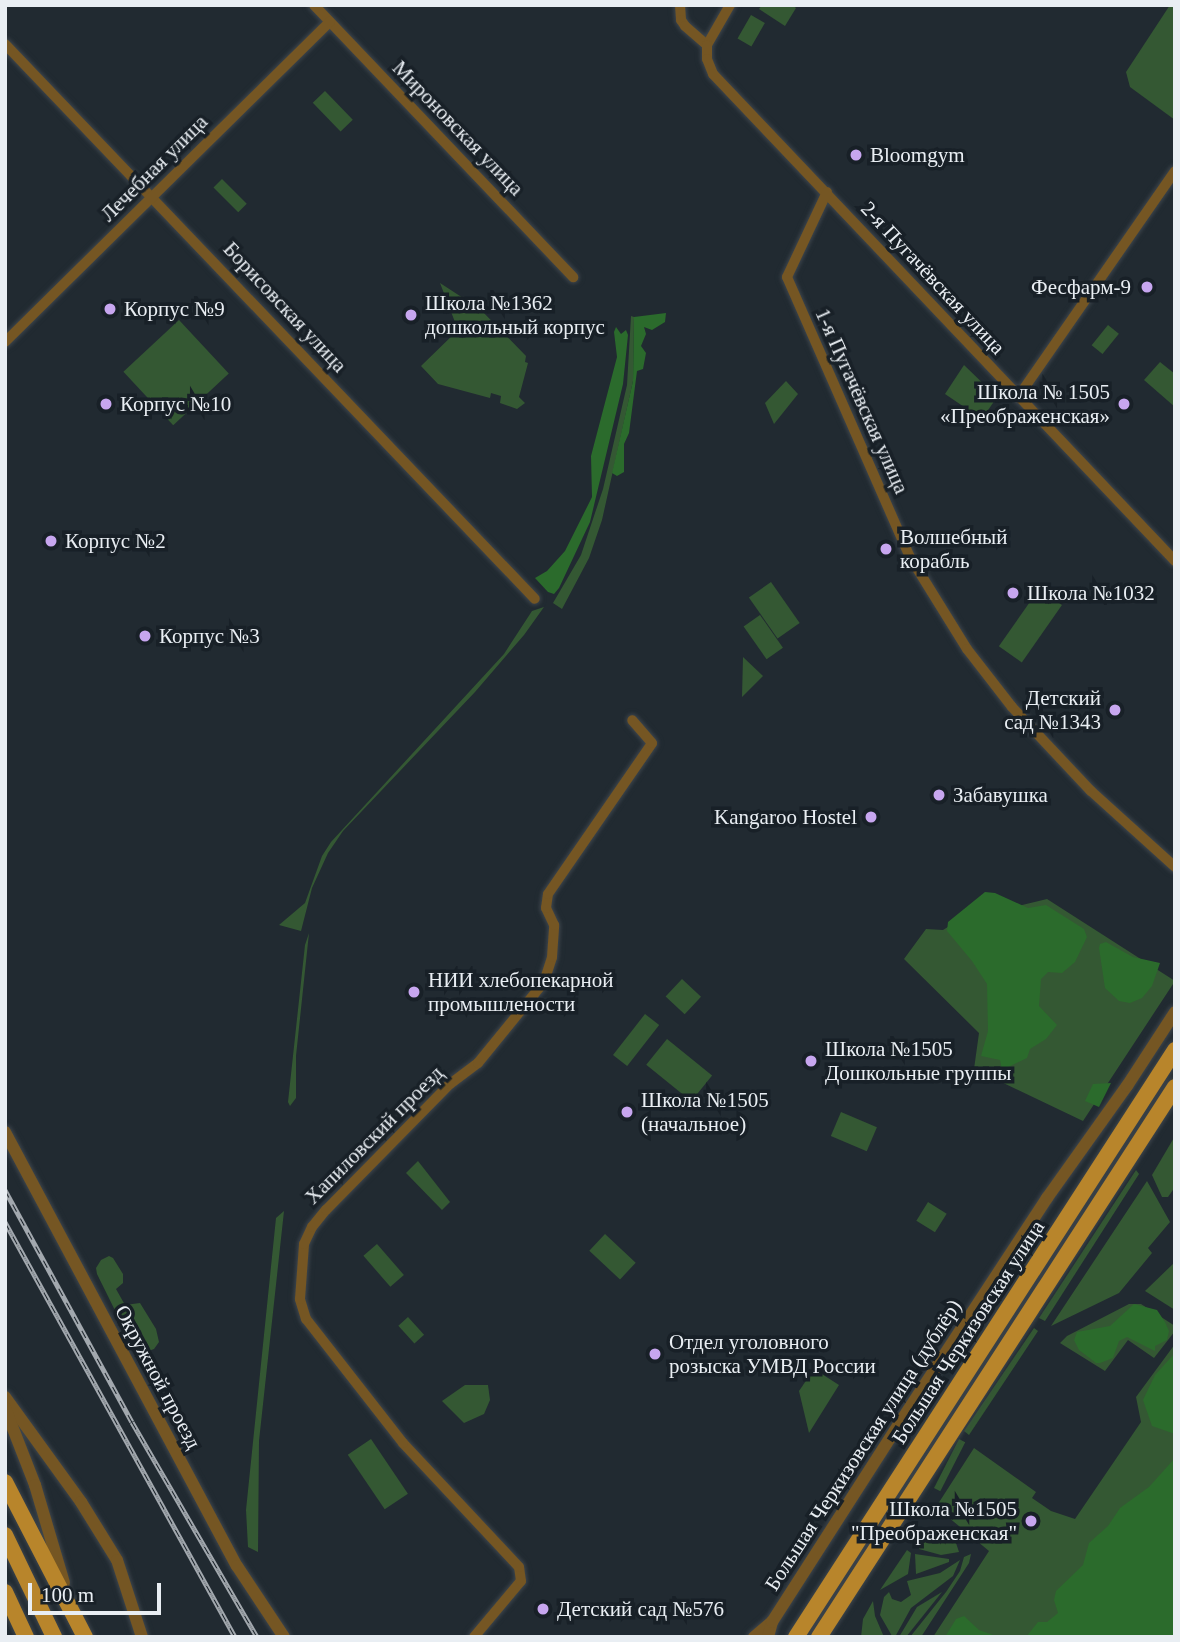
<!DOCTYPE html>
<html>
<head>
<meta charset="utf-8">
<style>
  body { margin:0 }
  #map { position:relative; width:1180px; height:1642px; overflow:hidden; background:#212a31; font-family:"Times New Roman",serif }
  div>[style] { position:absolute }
  .green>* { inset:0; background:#345833; transform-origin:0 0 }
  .forest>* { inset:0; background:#2b6b2c }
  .roads { filter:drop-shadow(0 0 2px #3d454c) drop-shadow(0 0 2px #3d454c) }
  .minor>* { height:10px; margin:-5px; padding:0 5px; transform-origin:5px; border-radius:5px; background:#755623 }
  .tertiary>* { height:12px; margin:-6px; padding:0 6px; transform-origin:6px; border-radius:6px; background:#755623 }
  .primary>* { height:16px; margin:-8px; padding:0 8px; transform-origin:8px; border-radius:8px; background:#b8852b }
  .rail>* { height:5px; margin-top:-2.5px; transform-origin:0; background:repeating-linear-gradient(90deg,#182027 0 8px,#a2a8ae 0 16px); box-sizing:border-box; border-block:2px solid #a2a8ae }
  .dots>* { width:19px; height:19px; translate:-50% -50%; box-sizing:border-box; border:4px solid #182027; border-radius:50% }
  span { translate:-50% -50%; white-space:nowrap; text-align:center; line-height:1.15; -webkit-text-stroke:7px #182027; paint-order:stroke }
  .street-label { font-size:21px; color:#e9eef3 }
  .poi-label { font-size:21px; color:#e9eef3 }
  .left { translate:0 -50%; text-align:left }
  .right { translate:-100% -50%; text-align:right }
  .frame { position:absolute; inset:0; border:7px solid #e9eef3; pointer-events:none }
  .scale { position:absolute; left:28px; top:1583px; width:133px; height:32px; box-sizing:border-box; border:4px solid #e9eef3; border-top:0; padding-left:9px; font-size:21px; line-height:24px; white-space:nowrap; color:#e9eef3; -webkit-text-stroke:5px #182027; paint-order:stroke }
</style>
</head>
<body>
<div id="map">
  <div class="green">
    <div style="clip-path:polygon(762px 5px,792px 5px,796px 8px,785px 26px,759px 9px)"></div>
    <div style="clip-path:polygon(1170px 5px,1175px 5px,1175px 120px,1130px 87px,1126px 72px)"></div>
    <div style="left:751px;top:15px;width:16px;height:27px;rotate:30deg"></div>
    <div style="left:325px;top:91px;width:40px;height:17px;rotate:46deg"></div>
    <div style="left:222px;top:179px;width:35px;height:12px;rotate:45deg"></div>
    <div style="clip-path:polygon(440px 283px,480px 309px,526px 356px,525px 362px,528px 363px,519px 397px,525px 403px,517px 409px,500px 403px,501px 396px,491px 393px,490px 398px,438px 384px,421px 366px,458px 330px)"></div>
    <div style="clip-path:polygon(631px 316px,634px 317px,633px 381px,602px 520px,589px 558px,562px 609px,553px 603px,581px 555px,603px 489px,627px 385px)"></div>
    <div style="left:179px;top:320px;width:73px;height:76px;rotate:47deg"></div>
    <div style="left:1108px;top:325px;width:14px;height:26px;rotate:39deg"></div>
    <div style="clip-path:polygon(1160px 362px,1175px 374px,1175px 407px,1144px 380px)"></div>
    <div style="clip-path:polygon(964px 365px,997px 397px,982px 419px,945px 394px)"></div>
    <div style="clip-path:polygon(786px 381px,798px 394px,774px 424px,765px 403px)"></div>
    <div style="left:771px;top:582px;width:50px;height:27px;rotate:55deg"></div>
    <div style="left:1039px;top:589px;width:28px;height:70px;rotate:35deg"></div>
    <div style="clip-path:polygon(544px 607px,524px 635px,475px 692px,343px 831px,328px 853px,312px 888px,301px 931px,279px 925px,305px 903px,322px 856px,331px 842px,504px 654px,532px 611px)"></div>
    <div style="left:760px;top:615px;width:40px;height:20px;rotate:55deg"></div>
    <div style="clip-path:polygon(743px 657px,763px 676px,742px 697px)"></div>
    <div style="clip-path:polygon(1047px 899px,1175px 981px,1083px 1121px,974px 1069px,979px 1033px,904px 959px,926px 929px,943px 930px,959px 920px)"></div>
    <div style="clip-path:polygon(309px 933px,296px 1056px,296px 1098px,290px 1106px,288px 1102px,305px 945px)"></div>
    <div style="left:682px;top:979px;width:26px;height:24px;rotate:43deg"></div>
    <div style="left:645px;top:1014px;width:18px;height:52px;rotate:38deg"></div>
    <div style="left:667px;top:1039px;width:58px;height:33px;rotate:39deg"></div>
    <div style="left:841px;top:1112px;width:39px;height:26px;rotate:23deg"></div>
    <div style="clip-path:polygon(1175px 1136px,1175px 1187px,1168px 1197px,1162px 1197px,1152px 1175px)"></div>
    <div style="clip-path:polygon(418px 1161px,450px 1202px,442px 1210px,406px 1173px)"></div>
    <div style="clip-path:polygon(1136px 1170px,1139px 1174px,1045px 1321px,1039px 1318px)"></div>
    <div style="clip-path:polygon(1147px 1181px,1170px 1222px,1148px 1248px,1152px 1253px,1119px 1293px,1051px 1326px)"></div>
    <div style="left:928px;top:1202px;width:22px;height:22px;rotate:32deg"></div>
    <div style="clip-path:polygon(284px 1211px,259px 1441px,258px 1552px,248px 1547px,246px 1510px,276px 1218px)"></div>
    <div style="left:605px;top:1234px;width:42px;height:23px;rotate:43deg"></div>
    <div style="left:377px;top:1244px;width:41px;height:18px;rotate:49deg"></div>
    <div style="clip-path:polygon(109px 1256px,113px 1258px,123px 1274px,123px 1283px,116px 1289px,125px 1305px,140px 1303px,156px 1329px,159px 1342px,154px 1349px,140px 1354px,135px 1351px,97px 1274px,96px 1268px,101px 1260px)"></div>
    <div style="clip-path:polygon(1175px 1262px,1175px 1310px,1145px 1291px)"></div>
    <div style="clip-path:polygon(1129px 1304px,1141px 1304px,1175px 1326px,1175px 1331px,1154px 1358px,1128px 1340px,1105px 1371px,1060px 1343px,1067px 1336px)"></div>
    <div style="left:408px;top:1317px;width:24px;height:13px;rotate:48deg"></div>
    <div style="clip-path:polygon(1034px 1328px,1038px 1331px,969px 1435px,964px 1431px)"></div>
    <div style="clip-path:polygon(1175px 1344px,1175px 1637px,933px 1637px,989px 1551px,936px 1507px,974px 1448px,1036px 1492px,1032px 1498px,1051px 1511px,1075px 1519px,1141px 1422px,1136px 1397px)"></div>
    <div style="clip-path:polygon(814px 1369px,839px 1385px,809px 1433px,799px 1391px)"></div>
    <div style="clip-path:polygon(465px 1385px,488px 1385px,490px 1400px,484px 1414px,464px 1423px,442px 1401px)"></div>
    <div style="left:371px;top:1439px;width:66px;height:28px;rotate:56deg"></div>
    <div style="left:959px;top:1439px;width:7px;height:55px;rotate:27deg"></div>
    <div style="clip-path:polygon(939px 1532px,955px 1540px,959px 1552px,941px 1555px,919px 1549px,919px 1541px)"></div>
    <div style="clip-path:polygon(907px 1550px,911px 1553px,908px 1574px,880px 1590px)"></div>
    <div style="clip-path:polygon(915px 1554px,949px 1559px,949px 1562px,916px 1574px)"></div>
    <div style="clip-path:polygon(971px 1554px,969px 1563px,921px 1637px,910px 1637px,946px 1592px,960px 1571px,964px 1557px)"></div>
    <div style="clip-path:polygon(960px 1560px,953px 1576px,911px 1608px,895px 1637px,892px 1636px,880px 1615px,884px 1597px,889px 1592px,892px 1599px,901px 1602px,911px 1595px,907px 1581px,940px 1573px)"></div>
    <div style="clip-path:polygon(942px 1592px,906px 1637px,899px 1637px,917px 1607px)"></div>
    <div style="clip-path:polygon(873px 1601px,875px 1616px,884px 1637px,861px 1637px,863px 1619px)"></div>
  </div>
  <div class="forest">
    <div style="clip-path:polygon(666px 313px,665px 322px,652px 330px,644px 327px,646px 334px,641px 346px,646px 353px,643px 369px,637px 371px,629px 433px,624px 444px,624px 472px,617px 476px,612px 473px,633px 381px,634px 317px)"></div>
    <div style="clip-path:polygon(616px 327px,621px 334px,626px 330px,628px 335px,623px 384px,590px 522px,559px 588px,554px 594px,548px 592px,535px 578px,547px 571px,565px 551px,592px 497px,591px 456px,617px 357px,614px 332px)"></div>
    <div style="clip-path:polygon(985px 892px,995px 893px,1028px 908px,1046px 905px,1084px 929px,1087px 937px,1075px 962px,1062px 973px,1048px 972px,1041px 979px,1039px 1006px,1057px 1025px,1046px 1039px,1030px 1049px,1027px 1058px,1002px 1070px,1000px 1060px,981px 1056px,988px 1031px,987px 984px,972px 961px,947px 931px,948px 922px)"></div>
    <div style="clip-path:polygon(1106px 942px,1133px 957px,1160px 963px,1152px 986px,1142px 998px,1130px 1003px,1119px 1001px,1105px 988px,1099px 948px,1100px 944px)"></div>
    <div style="clip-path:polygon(1111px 1083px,1099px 1107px,1085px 1101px,1093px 1084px)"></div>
    <div style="clip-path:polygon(1134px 1304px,1157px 1310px,1165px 1322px,1169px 1331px,1167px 1340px,1155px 1346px,1155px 1351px,1127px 1337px,1119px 1341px,1113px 1358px,1100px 1363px,1096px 1363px,1079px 1350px,1074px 1340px,1077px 1332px,1110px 1326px)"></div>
    <div style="clip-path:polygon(1175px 1353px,1175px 1434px,1152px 1426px,1143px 1400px,1155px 1375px)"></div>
    <div style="clip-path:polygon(1175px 1458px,1175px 1637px,1026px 1637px,1038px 1622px,1047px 1622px,1058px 1613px,1054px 1600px,1056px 1591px,1083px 1565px,1089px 1543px,1108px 1526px,1120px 1508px,1149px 1487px)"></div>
    <div style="clip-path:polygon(964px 1616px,979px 1630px,999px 1637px,945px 1637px,956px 1619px)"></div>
  </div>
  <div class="roads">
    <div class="minor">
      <div style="left:314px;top:5px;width:376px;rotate:46.4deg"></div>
      <div style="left:680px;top:5px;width:15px;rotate:86deg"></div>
      <div style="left:681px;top:20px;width:7px;rotate:56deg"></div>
      <div style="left:685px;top:26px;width:29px;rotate:41deg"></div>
      <div style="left:730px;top:5px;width:46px;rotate:119.9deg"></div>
      <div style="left:707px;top:45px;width:14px;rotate:90deg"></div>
      <div style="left:707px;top:59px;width:16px;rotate:68deg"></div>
      <div style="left:713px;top:74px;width:671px;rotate:46.51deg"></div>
      <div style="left:5px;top:44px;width:767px;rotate:46.32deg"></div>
      <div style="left:827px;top:192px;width:94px;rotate:115.2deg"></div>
      <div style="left:787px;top:277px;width:306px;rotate:66.3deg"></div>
      <div style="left:910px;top:557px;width:108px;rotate:58.2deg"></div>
      <div style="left:967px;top:649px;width:73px;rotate:52.2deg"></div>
      <div style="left:1012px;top:707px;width:115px;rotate:46.8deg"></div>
      <div style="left:1091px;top:791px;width:113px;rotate:42.1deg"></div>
      <div style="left:5px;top:342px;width:456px;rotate:-44.6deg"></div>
      <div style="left:1018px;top:397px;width:275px;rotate:-55.2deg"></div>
      <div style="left:474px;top:1637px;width:73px;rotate:-50deg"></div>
      <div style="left:521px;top:1581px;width:14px;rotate:-98deg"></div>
      <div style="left:519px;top:1567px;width:170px;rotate:-133.1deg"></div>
      <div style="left:403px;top:1443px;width:157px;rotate:-128deg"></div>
      <div style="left:306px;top:1319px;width:21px;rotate:-107deg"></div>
      <div style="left:300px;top:1299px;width:55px;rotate:-85.8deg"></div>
      <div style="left:304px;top:1244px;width:19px;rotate:-65deg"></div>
      <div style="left:312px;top:1227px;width:22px;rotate:-51deg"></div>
      <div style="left:326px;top:1210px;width:177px;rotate:-45.5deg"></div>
      <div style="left:450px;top:1084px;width:35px;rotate:-37deg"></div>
      <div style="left:478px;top:1063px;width:104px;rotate:-50.8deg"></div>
      <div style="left:544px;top:982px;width:26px;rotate:-72deg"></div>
      <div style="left:552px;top:957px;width:32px;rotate:-86deg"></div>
      <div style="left:554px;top:925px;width:19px;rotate:-115deg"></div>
      <div style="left:546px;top:908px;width:14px;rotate:-82deg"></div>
      <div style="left:548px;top:894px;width:183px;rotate:-55.4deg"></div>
      <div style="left:652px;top:743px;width:30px;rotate:-131deg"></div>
    </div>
    <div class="tertiary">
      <div style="left:5px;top:1132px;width:492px;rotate:61.9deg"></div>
      <div style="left:237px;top:1566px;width:85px;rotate:56.5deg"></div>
      <div style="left:5px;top:1397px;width:130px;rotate:54.1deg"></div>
      <div style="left:81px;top:1502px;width:68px;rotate:58.2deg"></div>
      <div style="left:117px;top:1560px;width:81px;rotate:72deg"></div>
      <div style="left:5px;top:1408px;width:83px;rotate:68.7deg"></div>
      <div style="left:35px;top:1485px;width:102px;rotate:73.5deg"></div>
      <div style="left:754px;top:1637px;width:23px;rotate:-40deg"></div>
      <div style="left:768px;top:1637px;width:16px;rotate:-75deg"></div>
      <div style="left:772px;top:1622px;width:242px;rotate:-57.3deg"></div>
      <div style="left:903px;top:1418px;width:263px;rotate:-56.8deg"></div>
      <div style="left:1047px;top:1198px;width:138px;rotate:-54.5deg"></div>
      <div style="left:1127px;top:1086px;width:88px;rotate:-57deg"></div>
    </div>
    <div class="primary">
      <div style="left:5px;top:1482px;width:174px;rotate:62.7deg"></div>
      <div style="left:5px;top:1535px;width:113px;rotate:64.3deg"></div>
      <div style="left:5px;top:1592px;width:50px;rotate:65deg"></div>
      <div style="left:796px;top:1637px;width:699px;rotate:-57.15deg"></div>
      <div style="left:819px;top:1637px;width:655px;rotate:-57.09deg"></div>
    </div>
  </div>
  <div class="rail">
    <div style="left:5px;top:1190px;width:264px;rotate:61.3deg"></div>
    <div style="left:132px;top:1422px;width:249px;rotate:59.8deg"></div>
    <div style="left:5px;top:1222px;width:474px;rotate:61deg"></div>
  </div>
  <div class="dots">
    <div style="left:856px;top:155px;background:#c7a6ef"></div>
    <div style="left:1147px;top:287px;background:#c7a6ef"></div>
    <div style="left:110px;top:309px;background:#c7a6ef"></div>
    <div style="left:411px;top:315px;background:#c7a6ef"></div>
    <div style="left:106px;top:404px;background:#c7a6ef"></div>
    <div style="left:1124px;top:404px;background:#c7a6ef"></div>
    <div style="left:51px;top:541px;background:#c7a6ef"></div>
    <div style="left:886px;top:549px;background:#c7a6ef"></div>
    <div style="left:1013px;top:593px;background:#c7a6ef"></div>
    <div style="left:145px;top:636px;background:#c7a6ef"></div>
    <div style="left:1115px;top:710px;background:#c7a6ef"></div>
    <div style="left:939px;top:795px;background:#c7a6ef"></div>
    <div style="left:871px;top:817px;background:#c7a6ef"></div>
    <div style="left:414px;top:992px;background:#c7a6ef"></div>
    <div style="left:811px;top:1061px;background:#c7a6ef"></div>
    <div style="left:627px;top:1112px;background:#c7a6ef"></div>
    <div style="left:655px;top:1354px;background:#c7a6ef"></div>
    <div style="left:1031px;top:1521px;background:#c7a6ef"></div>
    <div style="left:543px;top:1609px;background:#c7a6ef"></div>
  </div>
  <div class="street-label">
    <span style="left:458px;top:128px;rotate:46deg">Мироновская улица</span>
    <span style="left:154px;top:168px;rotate:-45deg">Лечебная улица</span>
    <span style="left:933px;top:278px;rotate:47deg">2-я Пугачёвская улица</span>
    <span style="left:285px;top:307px;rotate:47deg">Борисовская улица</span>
    <span style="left:862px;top:401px;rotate:66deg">1-я Пугачёвская улица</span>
    <span style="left:374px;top:1135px;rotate:-45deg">Хапиловский проезд</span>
    <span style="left:968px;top:1332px;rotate:-57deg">Большая Черкизовская улица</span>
    <span style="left:158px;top:1377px;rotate:62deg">Окружной проезд</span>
    <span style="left:863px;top:1445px;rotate:-57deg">Большая Черкизовская улица (дублёр)</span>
  </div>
  <div class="poi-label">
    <span class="left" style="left:870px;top:155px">Bloomgym</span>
    <span class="right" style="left:1131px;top:287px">Фесфарм-9</span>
    <span class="left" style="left:425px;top:315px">Школа №1362<br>дошкольный корпус</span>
    <span class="left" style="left:124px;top:309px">Корпус №9</span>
    <span class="right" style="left:1110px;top:404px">Школа № 1505<br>«Преображенская»</span>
    <span class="left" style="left:120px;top:404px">Корпус №10</span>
    <span class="left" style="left:900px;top:549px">Волшебный<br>корабль</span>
    <span class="left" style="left:65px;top:541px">Корпус №2</span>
    <span class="left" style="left:1027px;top:593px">Школа №1032</span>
    <span class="left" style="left:159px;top:636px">Корпус №3</span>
    <span class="right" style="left:1101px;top:710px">Детский<br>сад №1343</span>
    <span class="left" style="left:953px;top:795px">Забавушка</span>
    <span class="right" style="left:857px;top:817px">Kangaroo Hostel</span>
    <span class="left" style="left:428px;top:992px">НИИ хлебопекарной<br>промышлености</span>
    <span class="left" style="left:825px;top:1061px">Школа №1505<br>Дошкольные группы</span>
    <span class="left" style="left:641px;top:1112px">Школа №1505<br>(начальное)</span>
    <span class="left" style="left:669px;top:1354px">Отдел уголовного<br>розыска УМВД России</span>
    <span class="right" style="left:1017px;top:1521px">Школа №1505<br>"Преображенская"</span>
    <span class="left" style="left:557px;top:1609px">Детский сад №576</span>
  </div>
  <div class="frame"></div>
  <div class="scale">100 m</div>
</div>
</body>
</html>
